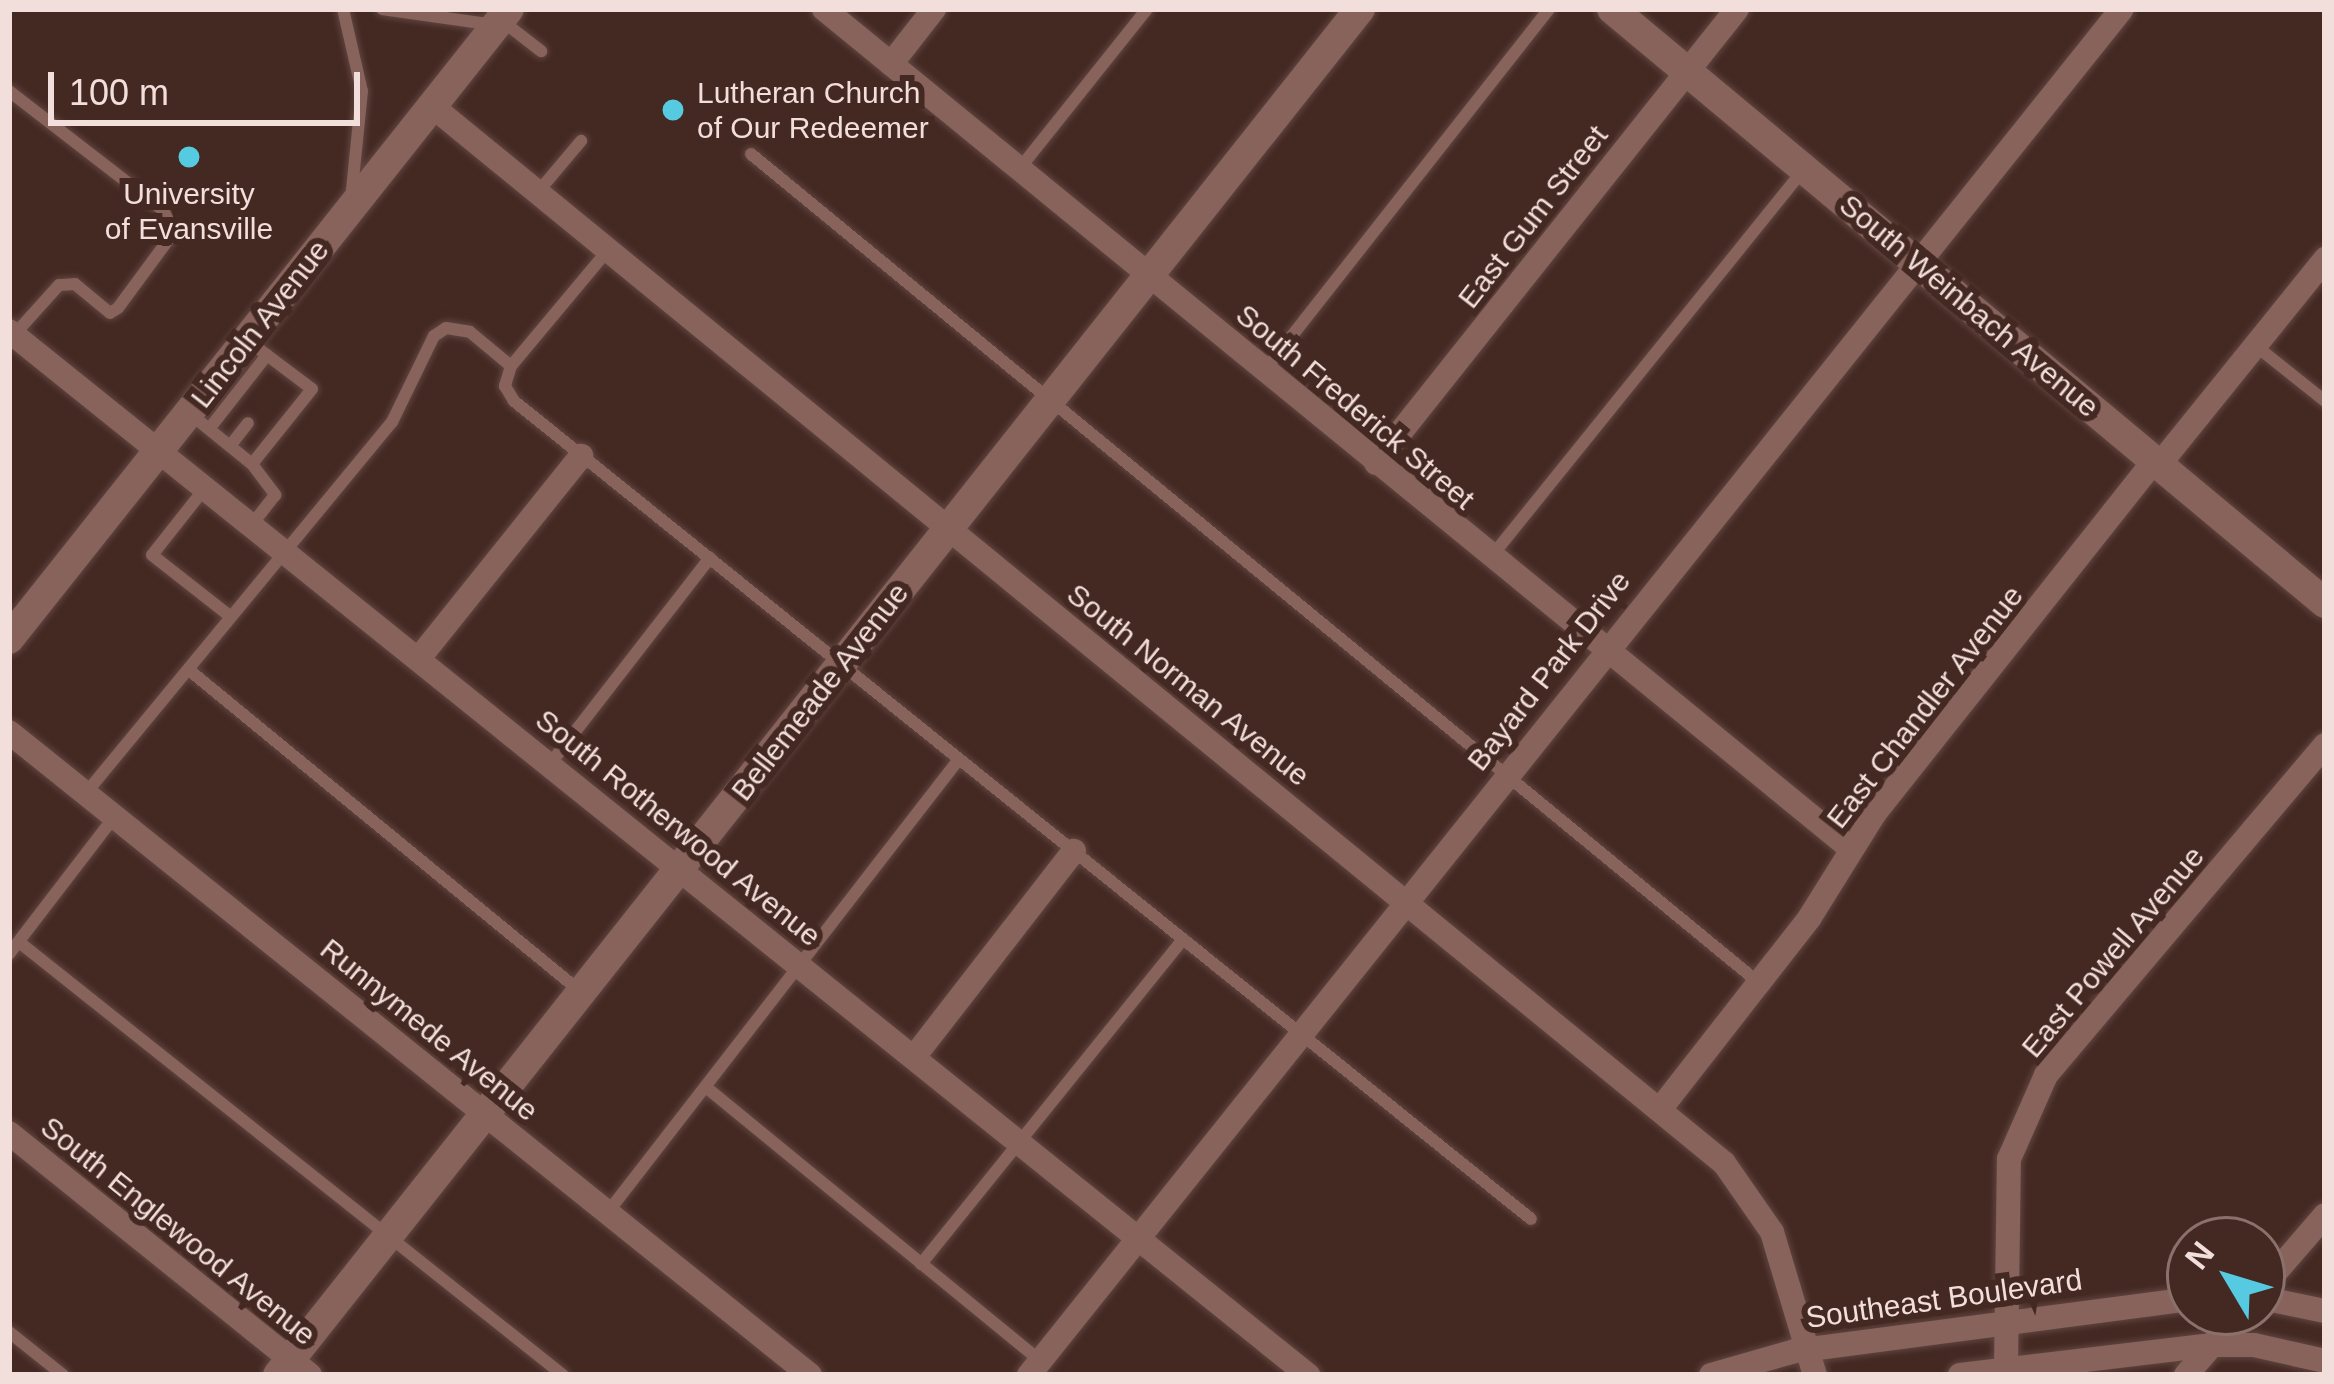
<!DOCTYPE html>
<html>
<head>
<meta charset="utf-8">
<style>
  body { margin:0 }
  #map { position:relative; width:2334px; height:1384px; overflow:hidden; background:#442822; font-family:Helvetica,sans-serif }
  div>[style] { position:absolute }
  .roads { filter:drop-shadow(0 0 3px #604540) drop-shadow(0 0 3px #604540) }
  .service>* { height:12px; margin:-6px; padding:0 6px; transform-origin:6px; border-radius:6px; background:#87635c }
  .minor>* { height:24px; margin:-12px; padding:0 12px; transform-origin:12px; border-radius:12px; background:#87635c }
  .tertiary>* { height:30px; margin:-15px; padding:0 15px; transform-origin:15px; border-radius:15px; background:#87635c }
  .dots>* { width:33px; height:33px; translate:-50% -50%; box-sizing:border-box; border:6px solid #442822; border-radius:50% }
  span { translate:-50% -50%; white-space:nowrap; text-align:center; line-height:1.15; -webkit-text-stroke:12px #442822; paint-order:stroke }
  .poi-label { font-size:30px; color:#f2dfdb }
  .left { translate:0 -50%; text-align:left }
  .street-label { font-size:30px; color:#f2dfdb }
  .frame { position:absolute; inset:0; border:12px solid #f2dfdb; pointer-events:none }
  .north { position:absolute; left:2166px; top:1216px; width:120px; height:120px; box-sizing:border-box; background:#442822; border:3px solid #8a716c; border-radius:50%; rotate:308deg; font-size:33px; font-weight:700; line-height:48px; text-align:center; color:#f2dfdb }
  .north::after { content:''; display:block; margin:auto; width:42px; height:54px; background:#56cae0; clip-path:polygon(50% 0,100% 100%,50% 72%,0 100%) }
  .scale { position:absolute; left:48px; top:72px; width:312px; height:54px; box-sizing:border-box; border:6px solid #f2dfdb; border-top:0; padding-left:15px; font-size:36px; line-height:42px; white-space:nowrap; color:#f2dfdb; -webkit-text-stroke:9px #442822; paint-order:stroke }
</style>
</head>
<body>
<div id="map">
  <div class="roads">
    <div class="service">
      <div style="left:343px;top:9px;width:84px;rotate:77deg"></div>
      <div style="left:362px;top:91px;width:100px;rotate:95.8deg"></div>
      <div style="left:382px;top:9px;width:114px;rotate:8.1deg"></div>
      <div style="left:501px;top:20px;width:51px;rotate:37.8deg"></div>
      <div style="left:9px;top:91px;width:195px;rotate:37.7deg"></div>
      <div style="left:163px;top:210px;width:25px;rotate:63deg"></div>
      <div style="left:174px;top:232px;width:94px;rotate:126.4deg"></div>
      <div style="left:118px;top:308px;width:9px;rotate:148deg"></div>
      <div style="left:110px;top:313px;width:45px;rotate:-140.4deg"></div>
      <div style="left:75px;top:284px;width:16px;rotate:176deg"></div>
      <div style="left:59px;top:285px;width:67px;rotate:132deg"></div>
      <div style="left:751px;top:154px;width:1304px;rotate:39.43deg"></div>
      <div style="left:1020px;top:168px;width:203px;rotate:-51.4deg"></div>
      <div style="left:538px;top:192px;width:67px;rotate:-49.9deg"></div>
      <div style="left:608px;top:250px;width:151px;rotate:129.9deg"></div>
      <div style="left:511px;top:366px;width:21px;rotate:107deg"></div>
      <div style="left:505px;top:386px;width:17px;rotate:59deg"></div>
      <div style="left:514px;top:401px;width:1305px;rotate:38.81deg"></div>
      <div style="left:247px;top:340px;width:81px;rotate:37deg"></div>
      <div style="left:312px;top:389px;width:96px;rotate:128.7deg"></div>
      <div style="left:2256px;top:346px;width:88px;rotate:38.6deg"></div>
      <div style="left:1265px;top:370px;width:459px;rotate:-51.8deg"></div>
      <div style="left:189px;top:413px;width:81px;rotate:39deg"></div>
      <div style="left:252px;top:464px;width:39px;rotate:53deg"></div>
      <div style="left:275px;top:495px;width:34px;rotate:128deg"></div>
      <div style="left:209px;top:429px;width:94px;rotate:-51.9deg"></div>
      <div style="left:230px;top:446px;width:29px;rotate:-52deg"></div>
      <div style="left:205px;top:488px;width:85px;rotate:128.3deg"></div>
      <div style="left:152px;top:555px;width:100px;rotate:38.1deg"></div>
      <div style="left:1491px;top:557px;width:496px;rotate:-51.1deg"></div>
      <div style="left:189px;top:670px;width:507px;rotate:39.4deg"></div>
      <div style="left:550px;top:764px;width:261px;rotate:-52.2deg"></div>
      <div style="left:86px;top:793px;width:481px;rotate:-50.5deg"></div>
      <div style="left:392px;top:422px;width:96px;rotate:-64deg"></div>
      <div style="left:434px;top:336px;width:14px;rotate:-34deg"></div>
      <div style="left:446px;top:328px;width:24px;rotate:9deg"></div>
      <div style="left:470px;top:332px;width:53px;rotate:39.7deg"></div>
      <div style="left:19px;top:942px;width:695px;rotate:38.52deg"></div>
      <div style="left:9px;top:954px;width:173px;rotate:-52.5deg"></div>
      <div style="left:707px;top:1088px;width:431px;rotate:39.3deg"></div>
      <div style="left:608px;top:1212px;width:573px;rotate:-52.23deg"></div>
      <div style="left:921px;top:1264px;width:416px;rotate:-51.1deg"></div>
      <div style="left:9px;top:1332px;width:69px;rotate:38.5deg"></div>
    </div>
    <div class="minor">
      <div style="left:824px;top:9px;width:1325px;rotate:39.27deg"></div>
      <div style="left:891px;top:64px;width:70px;rotate:-52deg"></div>
      <div style="left:432px;top:106px;width:1669px;rotate:39.29deg"></div>
      <div style="left:1724px;top:1163px;width:84px;rotate:55.2deg"></div>
      <div style="left:1772px;top:1232px;width:149px;rotate:73.3deg"></div>
      <div style="left:9px;top:331px;width:1667px;rotate:38.79deg"></div>
      <div style="left:1376px;top:463px;width:580px;rotate:-51.51deg"></div>
      <div style="left:2159px;top:465px;width:265px;rotate:-51.1deg"></div>
      <div style="left:420px;top:657px;width:258px;rotate:-51.3deg"></div>
      <div style="left:9px;top:732px;width:1027px;rotate:38.76deg"></div>
      <div style="left:914px;top:1057px;width:261px;rotate:-52.2deg"></div>
      <div style="left:1661px;top:1108px;width:242px;rotate:-52deg"></div>
      <div style="left:1810px;top:917px;width:123px;rotate:-58deg"></div>
      <div style="left:1875px;top:813px;width:449px;rotate:-51.6deg"></div>
      <div style="left:9px;top:1133px;width:386px;rotate:38.8deg"></div>
      <div style="left:2262px;top:1288px;width:96px;rotate:-49.2deg"></div>
      <div style="left:2262px;top:1298px;width:64px;rotate:11.7deg"></div>
      <div style="left:2006px;top:1368px;width:209px;rotate:-89.2deg"></div>
      <div style="left:2009px;top:1159px;width:92px;rotate:-66.2deg"></div>
      <div style="left:2046px;top:1075px;width:432px;rotate:-49.8deg"></div>
      <div style="left:1029px;top:1375px;width:1749px;rotate:-51.34deg"></div>
      <div style="left:1711px;top:1375px;width:87px;rotate:-15.9deg"></div>
      <div style="left:1795px;top:1351px;width:398px;rotate:-7.5deg"></div>
      <div style="left:1960px;top:1375px;width:254px;rotate:-6.8deg"></div>
      <div style="left:2212px;top:1345px;width:42px"></div>
      <div style="left:2254px;top:1345px;width:73px;rotate:12.7deg"></div>
      <div style="left:2186px;top:1375px;width:84px;rotate:-48.9deg"></div>
    </div>
    <div class="tertiary">
      <div style="left:1612px;top:9px;width:928px;rotate:39.8deg"></div>
      <div style="left:9px;top:639px;width:804px;rotate:-51.56deg"></div>
      <div style="left:278px;top:1375px;width:1743px;rotate:-51.62deg"></div>
    </div>
  </div>
  <div class="dots">
    <div style="left:673px;top:110px;background:#56cae0"></div>
    <div style="left:189px;top:157px;background:#56cae0"></div>
  </div>
  <div class="poi-label">
    <span class="left" style="left:697px;top:110px">Lutheran Church<br>of Our Redeemer</span>
    <span style="left:189px;top:211px">University<br>of Evansville</span>
  </div>
  <div class="street-label">
    <span style="left:1533px;top:217px;rotate:-52deg">East Gum Street</span>
    <span style="left:1969px;top:306px;rotate:40deg">South Weinbach Avenue</span>
    <span style="left:260px;top:324px;rotate:-52deg">Lincoln Avenue</span>
    <span style="left:1355px;top:407px;rotate:40deg">South Frederick Street</span>
    <span style="left:1549px;top:671px;rotate:-52deg">Bayard Park Drive</span>
    <span style="left:1188px;top:685px;rotate:39deg">South Norman Avenue</span>
    <span style="left:820px;top:692px;rotate:-52deg">Bellemeade Avenue</span>
    <span style="left:1925px;top:707px;rotate:-52deg">East Chandler Avenue</span>
    <span style="left:678px;top:828px;rotate:39deg">South Rotherwood Avenue</span>
    <span style="left:2113px;top:952px;rotate:-50deg">East Powell Avenue</span>
    <span style="left:429px;top:1030px;rotate:39deg">Runnymede Avenue</span>
    <span style="left:178px;top:1231px;rotate:39deg">South Englewood Avenue</span>
    <span style="left:1944px;top:1299px;rotate:-8deg">Southeast Boulevard</span>
  </div>
  <div class="frame"></div>
  <div class="north">N</div>
  <div class="scale">100 m</div>
</div>
</body>
</html>
